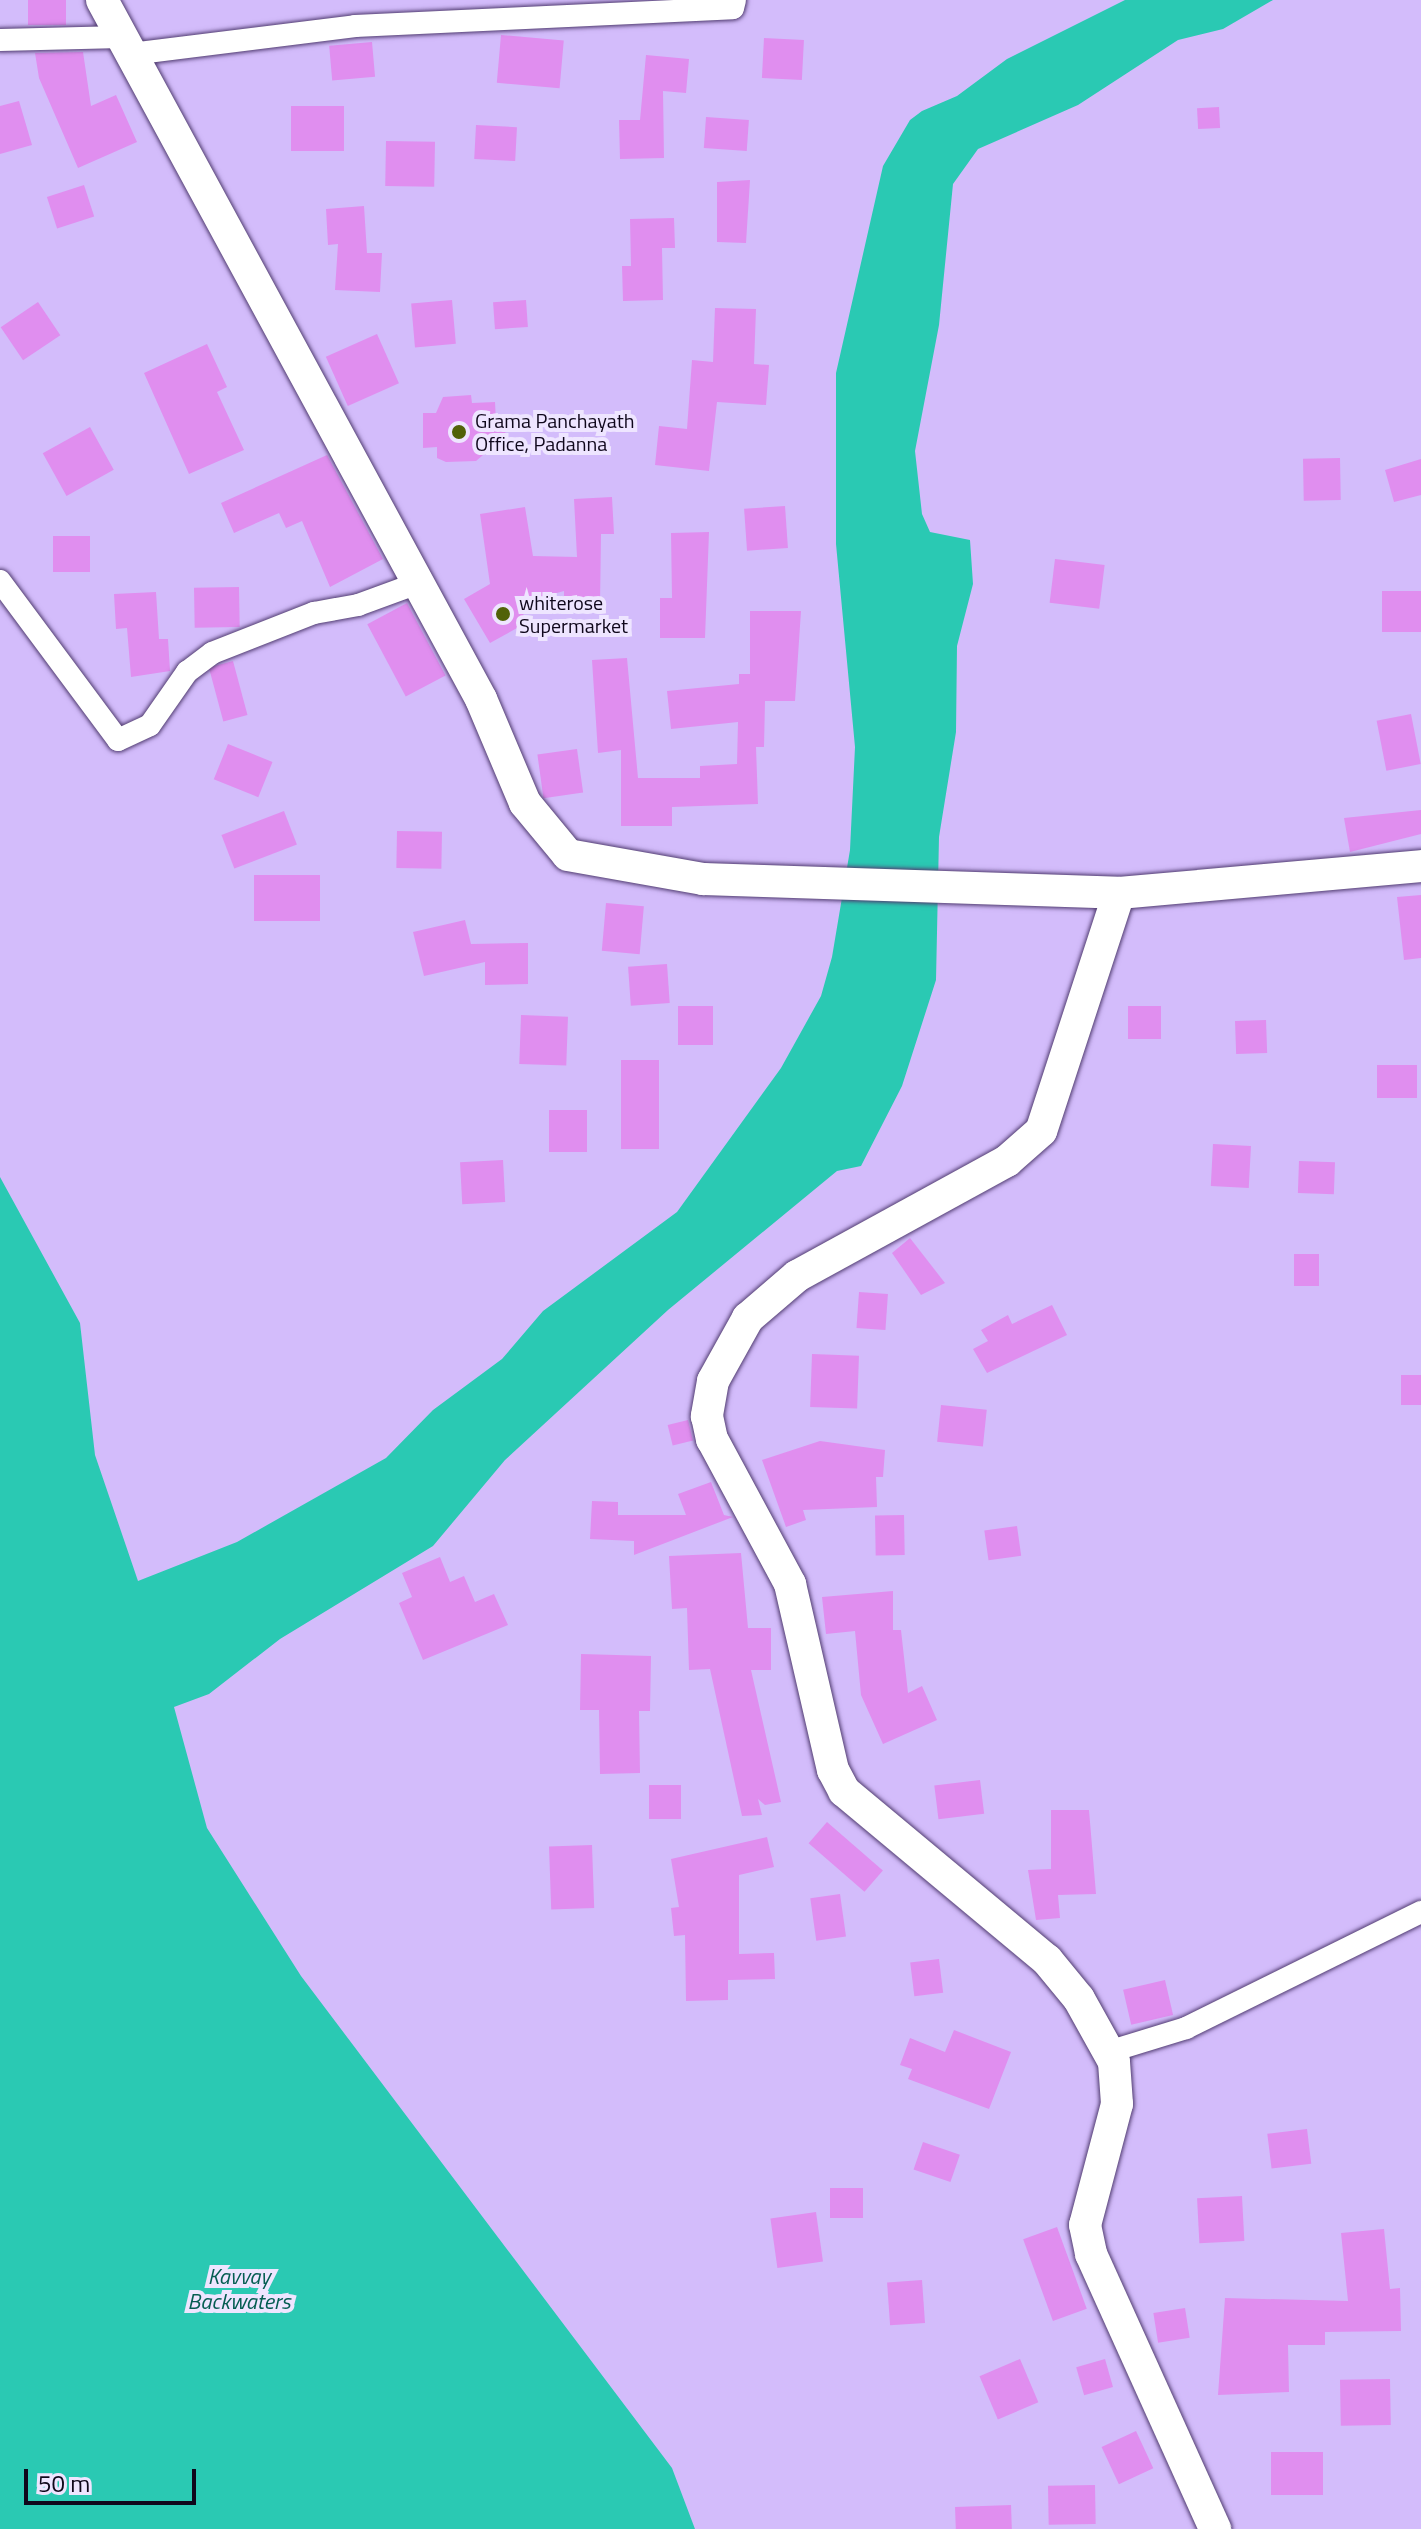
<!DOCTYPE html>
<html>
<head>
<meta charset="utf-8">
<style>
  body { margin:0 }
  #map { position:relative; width:1421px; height:2529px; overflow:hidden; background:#d3bcfb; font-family:"Titillium Web",sans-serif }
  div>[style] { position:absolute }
  .water>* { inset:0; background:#2ac9b3 }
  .building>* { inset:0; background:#e08eef; transform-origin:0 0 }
  .roads { filter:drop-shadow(0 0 2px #513c71) drop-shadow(0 0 2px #513c71) }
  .minor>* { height:22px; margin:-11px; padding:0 11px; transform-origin:11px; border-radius:11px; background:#fff }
  .secondary>* { height:32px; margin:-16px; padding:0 16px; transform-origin:16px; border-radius:16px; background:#fff }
  .dots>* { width:22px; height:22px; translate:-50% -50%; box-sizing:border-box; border:4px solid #eee5ff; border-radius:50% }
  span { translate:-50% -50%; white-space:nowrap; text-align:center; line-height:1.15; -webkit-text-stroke:8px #eee5ff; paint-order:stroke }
  .poi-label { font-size:20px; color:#0f071b }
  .left { translate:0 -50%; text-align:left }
  .water-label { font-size:22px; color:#055d52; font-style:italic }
  .scale { position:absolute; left:24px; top:2469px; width:172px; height:36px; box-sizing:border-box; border:4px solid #0f071b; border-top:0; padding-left:10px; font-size:24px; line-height:28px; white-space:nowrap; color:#0f071b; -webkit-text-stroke:6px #eee5ff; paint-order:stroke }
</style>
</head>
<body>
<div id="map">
  <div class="water">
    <div style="clip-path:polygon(1125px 0,1273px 0,1223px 29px,1178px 40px,1078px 105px,978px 149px,953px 184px,939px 325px,915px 451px,922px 514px,930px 532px,970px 540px,973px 584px,957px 646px,956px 732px,939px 837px,936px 980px,902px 1086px,861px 1166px,837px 1171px,668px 1310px,505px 1460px,433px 1546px,280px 1639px,209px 1694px,174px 1707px,207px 1828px,301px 1976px,672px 2468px,695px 2529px,0 2529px,0 1177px,80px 1323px,95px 1455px,138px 1581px,237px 1542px,386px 1458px,433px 1410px,502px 1359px,543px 1311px,677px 1212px,781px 1068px,821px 996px,832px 957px,850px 850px,855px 747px,836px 544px,836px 373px,883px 166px,910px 120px,922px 111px,957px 96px,1007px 59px)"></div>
  </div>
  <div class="building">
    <div style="left:28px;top:0;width:38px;height:25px"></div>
    <div style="left:501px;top:35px;width:63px;height:48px;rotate:5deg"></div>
    <div style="left:764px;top:38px;width:40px;height:40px;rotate:3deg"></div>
    <div style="left:372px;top:42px;width:35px;height:43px;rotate:85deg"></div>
    <div style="clip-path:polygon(83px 52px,91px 106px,116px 95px,137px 142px,78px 168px,39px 78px,35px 53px)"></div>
    <div style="clip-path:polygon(646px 55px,689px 59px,686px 93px,663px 91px,664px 158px,620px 159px,619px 120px,640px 120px)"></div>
    <div style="clip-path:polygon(19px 101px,32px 145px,0 154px,0 106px)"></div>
    <div style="left:291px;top:106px;width:53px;height:45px"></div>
    <div style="left:1219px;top:107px;width:21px;height:22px;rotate:87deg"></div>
    <div style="left:706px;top:117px;width:43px;height:31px;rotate:4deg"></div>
    <div style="left:476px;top:125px;width:41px;height:34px;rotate:3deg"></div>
    <div style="left:386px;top:141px;width:49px;height:45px;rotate:1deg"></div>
    <div style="clip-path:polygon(750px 180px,746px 243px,717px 242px,717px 182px)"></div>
    <div style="left:84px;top:185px;width:33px;height:39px;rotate:72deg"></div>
    <div style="clip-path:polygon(364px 206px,367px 253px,382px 253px,380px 292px,335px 290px,338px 244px,328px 245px,326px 209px)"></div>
    <div style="clip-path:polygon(674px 218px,675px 248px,662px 248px,663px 300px,623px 301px,622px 266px,631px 266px,630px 219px)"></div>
    <div style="left:452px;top:300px;width:44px;height:41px;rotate:85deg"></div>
    <div style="left:526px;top:300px;width:27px;height:33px;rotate:86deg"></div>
    <div style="left:38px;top:302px;width:40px;height:45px;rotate:56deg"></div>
    <div style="clip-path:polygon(715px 308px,756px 309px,754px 364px,769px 365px,766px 405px,717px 402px,709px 471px,655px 465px,659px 426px,687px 429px,692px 360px,713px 362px)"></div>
    <div style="left:377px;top:334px;width:54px;height:56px;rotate:66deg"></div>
    <div style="clip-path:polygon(207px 344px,227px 387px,217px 392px,244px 450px,189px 474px,144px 373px)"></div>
    <div style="clip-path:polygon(471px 395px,472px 403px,495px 402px,496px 422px,505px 421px,506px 449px,490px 449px,476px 461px,446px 462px,437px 458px,437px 447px,423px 448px,423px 413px,436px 413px,443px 397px)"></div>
    <div style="left:90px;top:427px;width:49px;height:54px;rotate:61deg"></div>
    <div style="clip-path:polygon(327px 455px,383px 559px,330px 587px,302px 521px,286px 528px,279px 513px,234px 533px,221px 503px)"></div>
    <div style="left:1340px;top:458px;width:42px;height:37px;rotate:89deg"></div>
    <div style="clip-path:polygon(1421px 459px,1421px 495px,1394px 502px,1385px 470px)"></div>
    <div style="clip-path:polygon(612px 497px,614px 534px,601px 534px,600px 605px,564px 604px,564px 591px,517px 604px,528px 622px,490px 643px,464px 599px,490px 584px,480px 514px,525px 507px,533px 556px,577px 557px,574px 499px)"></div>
    <div style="left:785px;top:506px;width:42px;height:41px;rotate:86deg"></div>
    <div style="clip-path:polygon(709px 532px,705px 638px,660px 638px,660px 598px,672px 598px,671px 533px)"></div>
    <div style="left:53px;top:536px;width:37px;height:36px"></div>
    <div style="left:1055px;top:559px;width:50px;height:44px;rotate:7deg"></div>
    <div style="left:239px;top:587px;width:40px;height:45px;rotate:89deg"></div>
    <div style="left:1382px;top:591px;width:39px;height:41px"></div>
    <div style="clip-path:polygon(156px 592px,159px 639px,168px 639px,170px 671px,131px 677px,127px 628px,116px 629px,114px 594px)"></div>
    <div style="left:407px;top:603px;width:82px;height:45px;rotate:62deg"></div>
    <div style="clip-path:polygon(750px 611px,801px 611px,795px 701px,765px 701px,764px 747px,756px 747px,758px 804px,672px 807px,672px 826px,621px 826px,621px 750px,598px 753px,592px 660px,627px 658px,638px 778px,700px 778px,700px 766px,737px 764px,738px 722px,671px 729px,667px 691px,739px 684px,739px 674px,750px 674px)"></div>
    <div style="left:233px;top:661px;width:56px;height:25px;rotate:75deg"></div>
    <div style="left:1411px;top:714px;width:51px;height:35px;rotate:79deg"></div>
    <div style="left:228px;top:744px;width:48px;height:38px;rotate:22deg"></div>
    <div style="left:577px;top:749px;width:44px;height:40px;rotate:82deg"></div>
    <div style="clip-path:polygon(1421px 810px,1421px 834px,1350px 852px,1344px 818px)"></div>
    <div style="left:284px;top:811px;width:36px;height:67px;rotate:69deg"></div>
    <div style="left:397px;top:831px;width:45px;height:37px;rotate:1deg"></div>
    <div style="left:254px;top:875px;width:66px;height:46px"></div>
    <div style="clip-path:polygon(1421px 895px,1421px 958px,1404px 960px,1397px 897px)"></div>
    <div style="left:606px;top:903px;width:38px;height:48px;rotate:5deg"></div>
    <div style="clip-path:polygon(465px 920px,471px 944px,528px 943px,528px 984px,485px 985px,485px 962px,424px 976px,413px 932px)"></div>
    <div style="left:667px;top:964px;width:39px;height:39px;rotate:86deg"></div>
    <div style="left:678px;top:1006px;width:35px;height:39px"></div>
    <div style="left:1128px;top:1006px;width:33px;height:33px"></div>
    <div style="left:521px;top:1015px;width:47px;height:49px;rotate:2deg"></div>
    <div style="left:1266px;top:1020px;width:33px;height:31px;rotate:88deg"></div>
    <div style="left:659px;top:1060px;width:89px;height:38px;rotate:90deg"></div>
    <div style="left:1417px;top:1065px;width:33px;height:40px;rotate:90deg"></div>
    <div style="left:549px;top:1110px;width:38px;height:42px"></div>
    <div style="left:1213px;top:1144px;width:38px;height:42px;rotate:3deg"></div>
    <div style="left:503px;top:1160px;width:42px;height:43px;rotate:87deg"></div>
    <div style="left:1299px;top:1161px;width:36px;height:32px;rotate:2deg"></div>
    <div style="clip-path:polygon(910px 1238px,945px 1283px,921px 1295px,892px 1253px)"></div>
    <div style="left:1294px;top:1254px;width:25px;height:32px"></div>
    <div style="left:859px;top:1292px;width:29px;height:36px;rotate:4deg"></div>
    <div style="clip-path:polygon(1052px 1305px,1067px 1335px,987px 1373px,973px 1349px,988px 1341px,981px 1330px,1008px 1315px,1012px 1324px)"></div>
    <div style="left:812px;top:1354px;width:47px;height:53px;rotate:2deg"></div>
    <div style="left:1401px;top:1375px;width:20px;height:30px"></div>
    <div style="left:941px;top:1405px;width:46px;height:37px;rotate:6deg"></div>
    <div style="left:688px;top:1420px;width:21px;height:21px;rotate:76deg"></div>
    <div style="clip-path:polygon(820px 1441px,885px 1450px,883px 1477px,876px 1477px,877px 1507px,803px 1510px,806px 1520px,786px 1527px,762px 1460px)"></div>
    <div style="clip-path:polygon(711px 1482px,724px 1515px,733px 1517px,634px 1555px,634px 1541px,590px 1539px,592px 1501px,618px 1502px,618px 1515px,686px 1515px,678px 1494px)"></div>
    <div style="left:904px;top:1515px;width:40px;height:29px;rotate:89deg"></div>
    <div style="left:1017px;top:1526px;width:30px;height:33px;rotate:82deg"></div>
    <div style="clip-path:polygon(741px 1553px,748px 1628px,771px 1628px,771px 1670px,751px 1670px,781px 1802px,765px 1805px,758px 1799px,762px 1815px,742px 1816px,710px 1669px,689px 1670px,687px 1608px,672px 1609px,669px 1556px)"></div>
    <div style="clip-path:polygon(440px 1557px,450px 1582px,464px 1576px,475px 1602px,494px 1594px,508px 1625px,423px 1660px,399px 1603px,412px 1597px,402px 1573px)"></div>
    <div style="clip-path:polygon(893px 1591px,893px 1630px,901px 1630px,908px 1693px,922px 1686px,937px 1720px,883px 1744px,861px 1695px,855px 1631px,826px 1634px,822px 1597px)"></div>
    <div style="clip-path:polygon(581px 1654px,651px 1656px,650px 1711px,639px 1711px,640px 1773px,600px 1774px,599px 1710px,580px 1710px)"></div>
    <div style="left:980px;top:1780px;width:34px;height:46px;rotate:83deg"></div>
    <div style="left:649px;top:1785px;width:32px;height:34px"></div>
    <div style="clip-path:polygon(1051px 1810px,1089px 1810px,1096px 1894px,1058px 1895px,1060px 1918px,1036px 1920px,1028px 1870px,1051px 1869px)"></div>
    <div style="left:827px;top:1822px;width:74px;height:28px;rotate:41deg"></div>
    <div style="clip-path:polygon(767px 1837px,774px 1867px,739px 1875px,739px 1954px,774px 1953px,775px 1979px,728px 1980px,728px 2000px,686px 2001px,685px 1935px,674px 1936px,671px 1908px,679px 1907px,671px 1859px)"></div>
    <div style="left:592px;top:1845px;width:63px;height:43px;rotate:88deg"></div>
    <div style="left:840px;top:1894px;width:43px;height:30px;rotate:82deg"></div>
    <div style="left:939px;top:1959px;width:34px;height:29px;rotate:83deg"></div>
    <div style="left:1165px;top:1980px;width:36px;height:43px;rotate:77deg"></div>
    <div style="clip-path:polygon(954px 2030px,1011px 2052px,989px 2109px,908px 2079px,912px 2069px,900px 2065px,910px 2038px,945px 2052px)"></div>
    <div style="left:1307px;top:2129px;width:35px;height:40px;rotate:83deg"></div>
    <div style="left:923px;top:2142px;width:39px;height:29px;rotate:19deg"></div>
    <div style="left:830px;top:2188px;width:33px;height:30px"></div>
    <div style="left:1242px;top:2196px;width:45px;height:45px;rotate:87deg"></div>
    <div style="left:816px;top:2212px;width:50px;height:46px;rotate:82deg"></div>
    <div style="left:1057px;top:2227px;width:87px;height:36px;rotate:70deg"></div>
    <div style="clip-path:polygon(1384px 2229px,1390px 2289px,1400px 2288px,1401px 2331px,1325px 2332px,1325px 2345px,1288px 2345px,1289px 2392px,1218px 2395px,1225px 2298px,1348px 2301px,1341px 2233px)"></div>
    <div style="left:922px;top:2280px;width:43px;height:35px;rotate:86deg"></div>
    <div style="left:1185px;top:2308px;width:30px;height:32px;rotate:81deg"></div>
    <div style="left:1020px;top:2359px;width:47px;height:44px;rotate:67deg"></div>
    <div style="left:1105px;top:2359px;width:29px;height:30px;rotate:74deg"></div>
    <div style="left:1390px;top:2379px;width:46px;height:50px;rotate:89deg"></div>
    <div style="left:1136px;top:2431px;width:41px;height:38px;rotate:65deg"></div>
    <div style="left:1271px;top:2452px;width:52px;height:43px"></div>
    <div style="left:1095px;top:2485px;width:39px;height:47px;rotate:89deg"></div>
    <div style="left:1011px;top:2505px;width:24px;height:56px;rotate:88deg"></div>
  </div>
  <div class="roads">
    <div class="minor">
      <div style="left:0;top:40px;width:122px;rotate:-1.4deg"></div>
      <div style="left:131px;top:54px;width:226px;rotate:-7.1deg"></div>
      <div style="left:355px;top:26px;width:378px;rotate:-2.7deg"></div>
      <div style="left:733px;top:8px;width:8px;rotate:-76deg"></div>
      <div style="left:0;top:581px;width:198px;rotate:53.4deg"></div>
      <div style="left:118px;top:740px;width:35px;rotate:-25deg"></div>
      <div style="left:150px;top:725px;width:65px;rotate:-55.1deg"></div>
      <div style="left:187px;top:672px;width:31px;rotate:-37deg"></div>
      <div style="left:212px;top:653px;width:110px;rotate:-21.4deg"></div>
      <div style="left:314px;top:613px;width:45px;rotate:-10.3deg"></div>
      <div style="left:358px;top:605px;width:64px;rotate:-20.1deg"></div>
      <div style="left:1108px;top:2052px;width:82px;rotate:-17.1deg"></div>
      <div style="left:1186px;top:2028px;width:262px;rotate:-26.3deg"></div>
    </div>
    <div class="secondary">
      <div style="left:102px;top:0;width:795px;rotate:61.53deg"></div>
      <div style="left:481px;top:699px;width:113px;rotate:67.1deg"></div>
      <div style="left:525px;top:803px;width:67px;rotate:50.4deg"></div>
      <div style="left:568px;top:855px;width:137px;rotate:10.1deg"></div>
      <div style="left:703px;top:879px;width:416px;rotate:1.9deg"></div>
      <div style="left:1119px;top:893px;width:303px;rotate:-5.1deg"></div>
      <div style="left:1119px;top:893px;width:250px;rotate:108.1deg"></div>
      <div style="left:1041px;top:1131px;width:45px;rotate:138.6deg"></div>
      <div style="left:1007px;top:1161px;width:239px;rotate:151.3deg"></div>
      <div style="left:797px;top:1276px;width:65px;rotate:139.4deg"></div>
      <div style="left:748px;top:1318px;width:72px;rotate:119.1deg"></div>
      <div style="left:713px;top:1381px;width:36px;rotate:100deg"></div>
      <div style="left:707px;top:1416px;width:24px;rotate:78deg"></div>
      <div style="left:712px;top:1439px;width:165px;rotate:61.7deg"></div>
      <div style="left:790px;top:1584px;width:191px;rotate:77deg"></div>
      <div style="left:833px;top:1770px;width:24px;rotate:62deg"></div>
      <div style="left:844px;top:1791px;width:264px;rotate:39.8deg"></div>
      <div style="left:1047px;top:1960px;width:50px;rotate:50.6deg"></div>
      <div style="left:1079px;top:1999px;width:72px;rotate:60.9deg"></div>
      <div style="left:1114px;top:2062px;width:42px;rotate:85.9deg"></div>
      <div style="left:1117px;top:2104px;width:125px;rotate:104.8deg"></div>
      <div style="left:1085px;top:2225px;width:30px;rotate:78deg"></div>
      <div style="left:1091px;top:2254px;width:302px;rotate:65.7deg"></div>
    </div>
  </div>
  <div class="dots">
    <div style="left:459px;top:432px;background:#516208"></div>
    <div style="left:503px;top:614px;background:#516208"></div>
  </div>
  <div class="poi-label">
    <span class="left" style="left:475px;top:432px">Grama Panchayath<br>Office, Padanna</span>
    <span class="left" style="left:519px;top:614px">whiterose<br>Supermarket</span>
  </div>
  <div class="water-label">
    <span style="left:239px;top:2289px">Kavvay<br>Backwaters</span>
  </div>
  <div class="scale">50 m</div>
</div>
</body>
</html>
